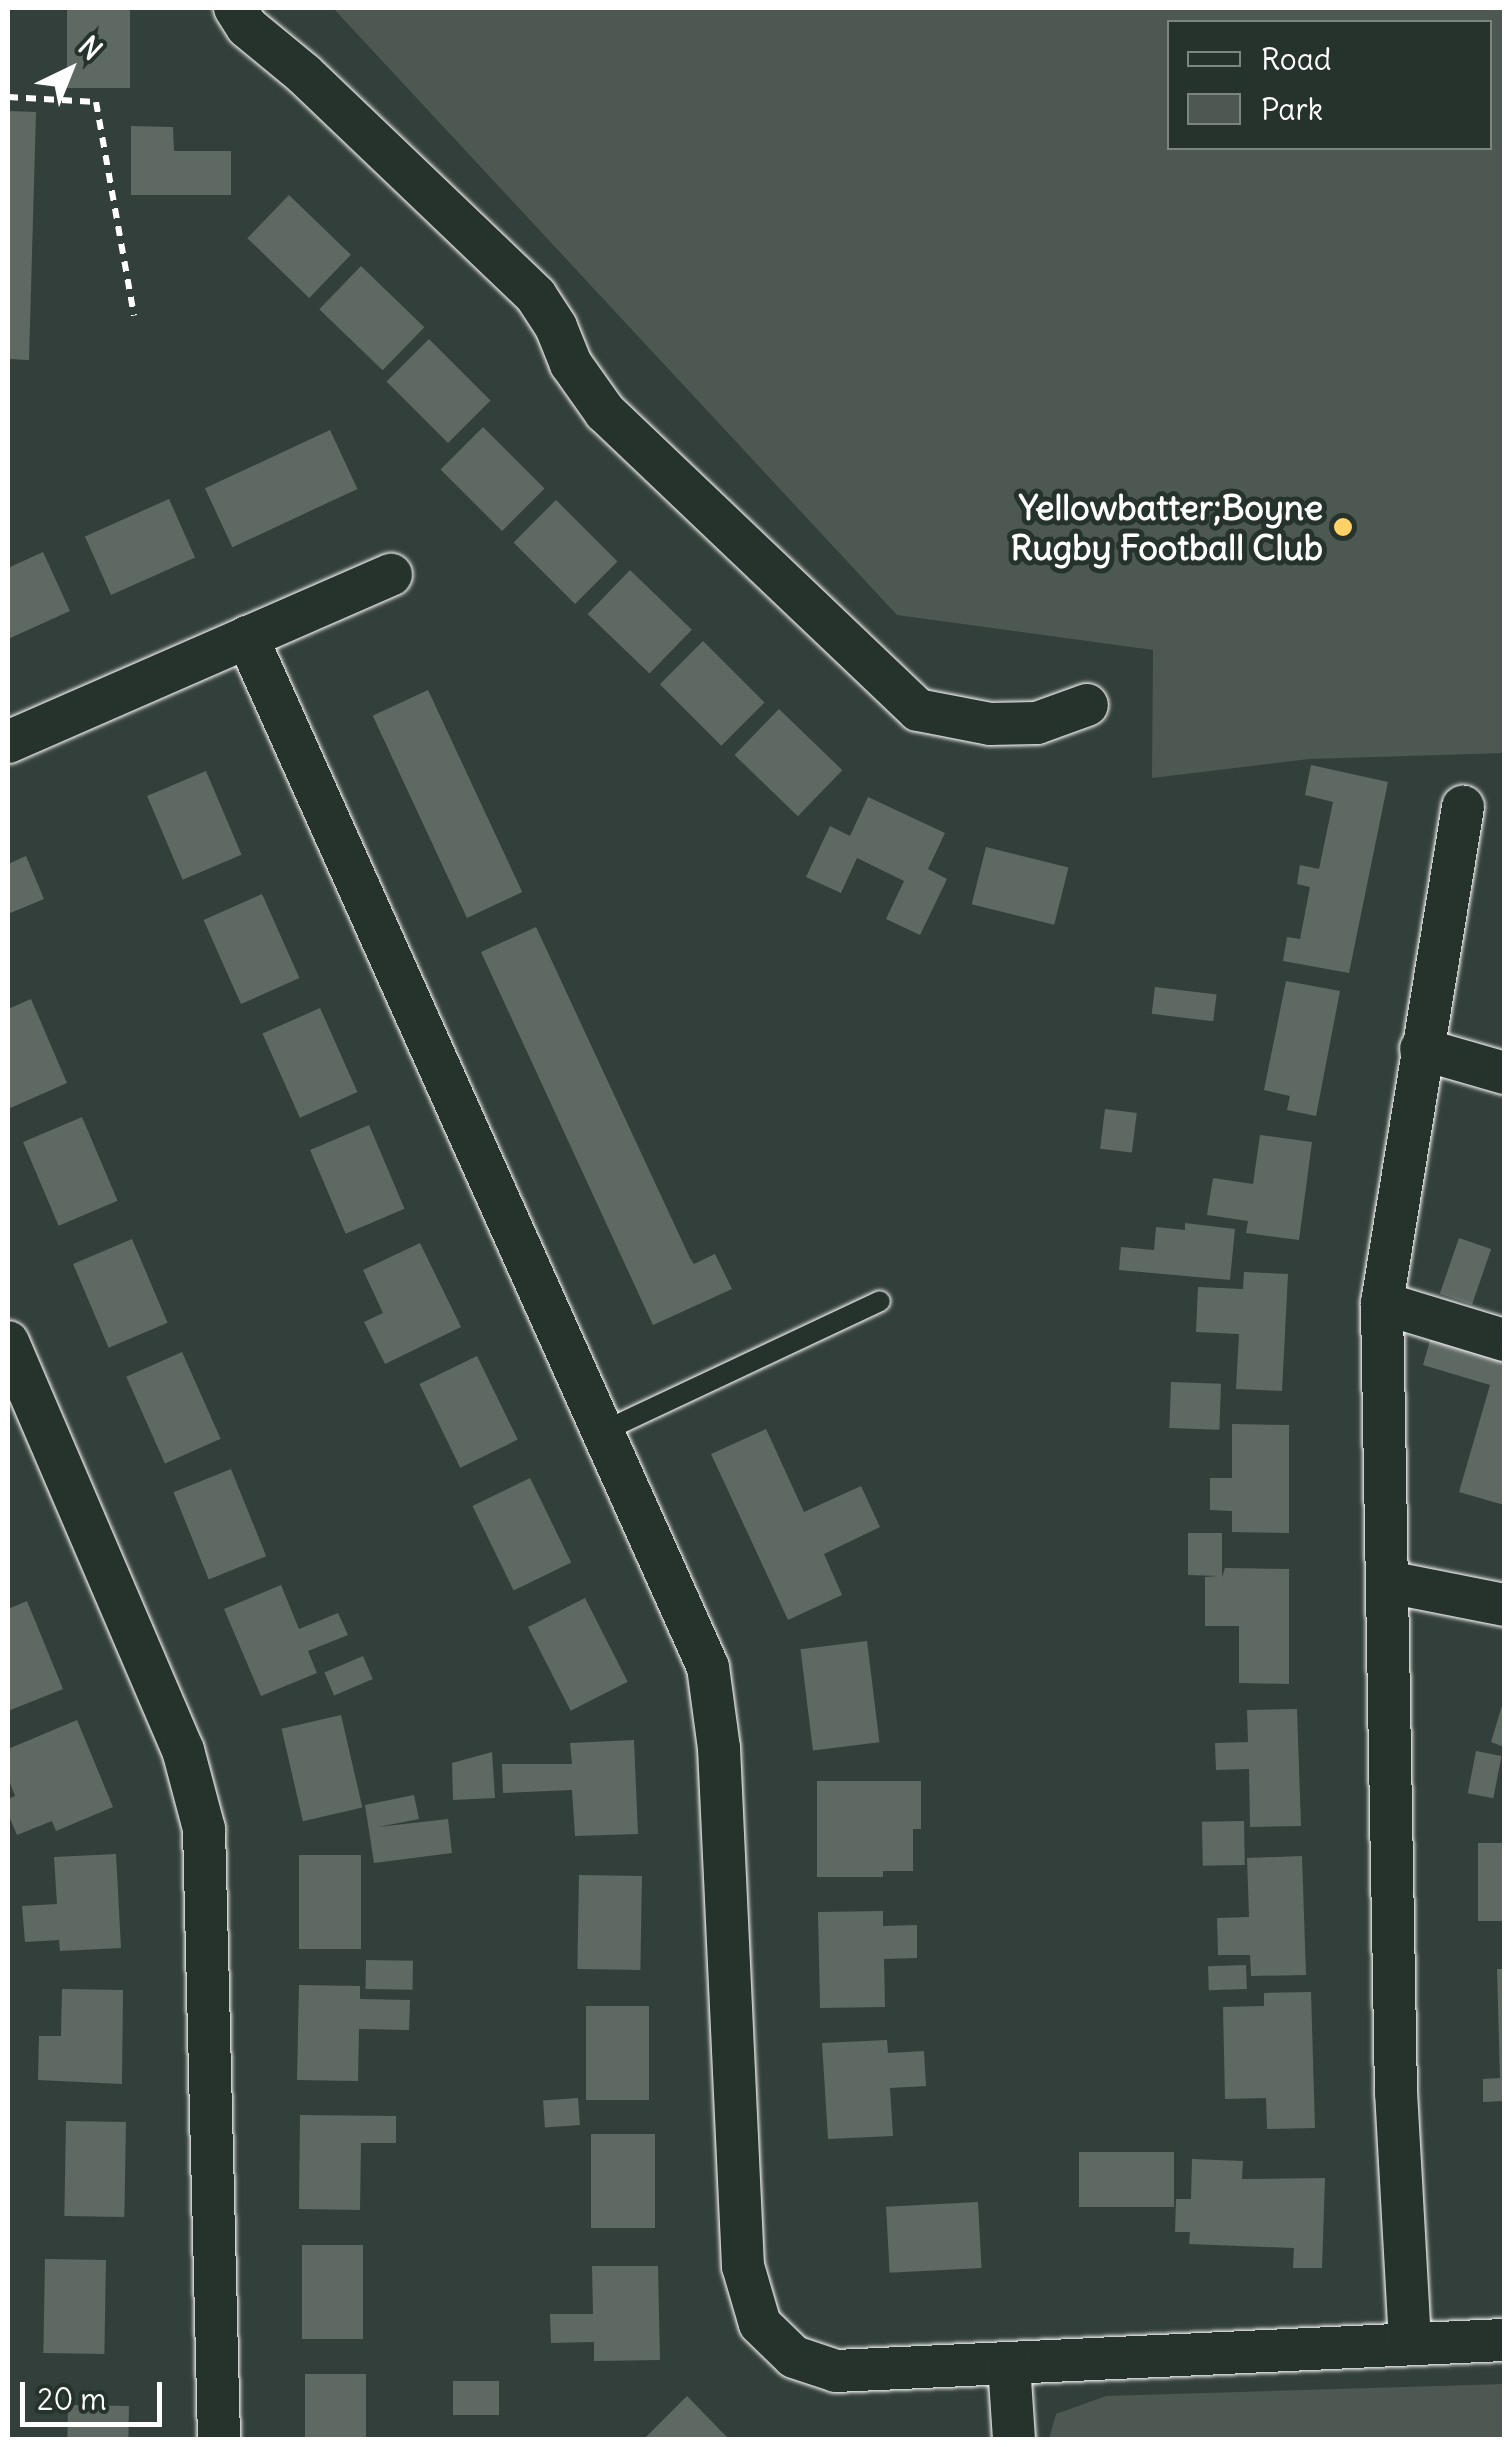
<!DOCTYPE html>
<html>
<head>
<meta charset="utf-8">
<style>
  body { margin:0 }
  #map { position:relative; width:1512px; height:2447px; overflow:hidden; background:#333f3a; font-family:Delius,sans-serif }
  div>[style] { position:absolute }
  .green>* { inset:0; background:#4d5853 }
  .building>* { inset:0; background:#5f6964; transform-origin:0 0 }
  .path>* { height:6px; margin-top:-3px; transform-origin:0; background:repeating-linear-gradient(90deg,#fff 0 10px,transparent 0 18px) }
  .roads { filter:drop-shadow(0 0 2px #fff) drop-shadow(0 0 2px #fff) }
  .lane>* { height:20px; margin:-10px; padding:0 10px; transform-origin:10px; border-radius:10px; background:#26332d }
  .street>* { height:42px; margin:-21px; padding:0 21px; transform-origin:21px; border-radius:21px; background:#26332d }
  .dots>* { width:28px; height:28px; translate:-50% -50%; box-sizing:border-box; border:5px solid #26332d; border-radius:50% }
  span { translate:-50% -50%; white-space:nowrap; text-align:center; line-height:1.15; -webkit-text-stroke:10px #26332d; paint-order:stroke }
  .poi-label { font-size:35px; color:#fff; font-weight:700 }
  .right { translate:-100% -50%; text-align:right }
  .frame { position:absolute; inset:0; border:10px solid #fff; pointer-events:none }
  .legend { position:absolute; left:1167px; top:20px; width:325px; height:130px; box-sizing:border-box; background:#26332d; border:2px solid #7d8581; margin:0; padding:12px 18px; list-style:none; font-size:30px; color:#fff }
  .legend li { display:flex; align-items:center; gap:20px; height:50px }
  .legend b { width:50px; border:2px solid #7d8581 }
  .north { position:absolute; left:20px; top:20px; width:100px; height:100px; -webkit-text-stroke:8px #26332d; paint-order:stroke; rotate:43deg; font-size:28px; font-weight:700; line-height:40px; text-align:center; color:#fff }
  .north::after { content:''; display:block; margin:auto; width:35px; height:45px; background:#fff; clip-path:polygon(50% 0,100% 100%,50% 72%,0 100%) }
  .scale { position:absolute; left:20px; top:2382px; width:142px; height:45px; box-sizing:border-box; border:5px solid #fff; border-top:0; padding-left:12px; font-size:30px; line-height:35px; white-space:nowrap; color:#fff; -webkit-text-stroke:8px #26332d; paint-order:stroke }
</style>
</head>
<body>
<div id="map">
  <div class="green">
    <div style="clip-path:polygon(evenodd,333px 8px,1504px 8px,1504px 753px,1309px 759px,1152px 778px,1153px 650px,897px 615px,333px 8px,1170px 22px,1490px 22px,1490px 148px,1170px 148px,1170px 22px)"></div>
    <div style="clip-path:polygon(1504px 2384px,1504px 2439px,1049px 2439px,1056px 2414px,1106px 2396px)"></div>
  </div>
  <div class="building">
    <div style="left:67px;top:8px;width:63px;height:80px"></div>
    <div style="clip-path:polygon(8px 111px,36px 112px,29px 360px,8px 359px)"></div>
    <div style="clip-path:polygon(131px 126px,173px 127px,174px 151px,231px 151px,231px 195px,131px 195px)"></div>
    <div style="left:289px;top:195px;width:86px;height:60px;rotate:44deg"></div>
    <div style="left:361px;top:266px;width:88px;height:60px;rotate:44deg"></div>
    <div style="left:429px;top:339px;width:87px;height:60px;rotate:45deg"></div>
    <div style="left:483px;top:427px;width:87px;height:60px;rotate:45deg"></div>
    <div style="left:330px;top:430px;width:65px;height:138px;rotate:65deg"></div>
    <div style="left:169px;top:499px;width:64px;height:92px;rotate:66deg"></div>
    <div style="left:556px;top:500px;width:87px;height:60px;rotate:45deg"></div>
    <div style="clip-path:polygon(43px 552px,70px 611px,8px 639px,8px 568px)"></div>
    <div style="left:630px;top:570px;width:86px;height:61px;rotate:44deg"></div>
    <div style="left:703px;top:641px;width:87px;height:61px;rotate:45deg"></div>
    <div style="left:428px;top:690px;width:223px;height:61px;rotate:65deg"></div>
    <div style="left:779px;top:709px;width:88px;height:64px;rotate:44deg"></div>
    <div style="clip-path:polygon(1311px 765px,1388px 782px,1349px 973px,1283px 961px,1287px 937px,1300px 939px,1310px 887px,1297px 884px,1300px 865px,1319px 869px,1333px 802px,1305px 795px)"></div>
    <div style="left:206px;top:771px;width:91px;height:64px;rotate:67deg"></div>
    <div style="clip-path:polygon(868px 797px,945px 833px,928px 869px,947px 879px,920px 935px,886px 919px,904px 881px,857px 858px,841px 893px,806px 877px,830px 826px,850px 836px)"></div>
    <div style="left:986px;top:847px;width:85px;height:59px;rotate:14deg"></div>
    <div style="clip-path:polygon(26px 856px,44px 899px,8px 914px,8px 864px)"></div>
    <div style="left:262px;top:894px;width:92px;height:64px;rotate:66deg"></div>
    <div style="clip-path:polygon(536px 927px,690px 1258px,694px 1264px,715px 1254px,732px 1289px,653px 1325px,481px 952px)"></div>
    <div style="clip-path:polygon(1286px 981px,1340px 991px,1316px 1116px,1287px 1110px,1290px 1096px,1264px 1090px)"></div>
    <div style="left:1155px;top:987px;width:62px;height:27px;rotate:7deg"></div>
    <div style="clip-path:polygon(31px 999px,67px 1083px,8px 1109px,8px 1009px)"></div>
    <div style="left:320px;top:1008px;width:92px;height:63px;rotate:66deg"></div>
    <div style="left:1105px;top:1109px;width:32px;height:40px;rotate:7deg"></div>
    <div style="left:82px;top:1117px;width:91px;height:64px;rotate:67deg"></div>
    <div style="left:369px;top:1125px;width:91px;height:64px;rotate:67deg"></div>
    <div style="clip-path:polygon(1260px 1135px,1312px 1142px,1299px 1240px,1246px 1233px,1248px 1221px,1207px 1215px,1213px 1178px,1253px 1184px)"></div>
    <div style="clip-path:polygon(1185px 1223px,1235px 1229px,1230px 1280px,1119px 1270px,1121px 1247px,1154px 1250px,1156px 1227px,1185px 1230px)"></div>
    <div style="left:1459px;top:1238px;width:34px;height:59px;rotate:19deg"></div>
    <div style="left:132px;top:1239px;width:91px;height:64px;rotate:67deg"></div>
    <div style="clip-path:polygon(420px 1243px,461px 1327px,385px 1364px,364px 1322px,383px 1313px,363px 1270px)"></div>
    <div style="clip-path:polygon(1244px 1272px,1288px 1274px,1282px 1391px,1236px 1389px,1239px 1334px,1196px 1332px,1198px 1287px,1243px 1289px)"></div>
    <div style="clip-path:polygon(1431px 1337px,1504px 1357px,1504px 1505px,1459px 1492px,1490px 1385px,1423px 1365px)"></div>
    <div style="left:182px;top:1352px;width:95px;height:61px;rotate:66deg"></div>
    <div style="left:477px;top:1356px;width:93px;height:64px;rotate:64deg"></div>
    <div style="left:1171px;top:1382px;width:50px;height:46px;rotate:2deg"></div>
    <div style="clip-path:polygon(1232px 1424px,1289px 1425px,1289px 1533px,1232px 1532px,1232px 1511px,1210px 1510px,1210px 1478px,1232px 1478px)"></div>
    <div style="clip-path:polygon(766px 1429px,804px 1512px,861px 1486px,880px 1527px,824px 1554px,842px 1595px,788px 1620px,711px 1454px)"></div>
    <div style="left:231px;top:1469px;width:94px;height:62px;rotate:68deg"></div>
    <div style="left:530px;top:1478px;width:94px;height:64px;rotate:64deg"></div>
    <div style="clip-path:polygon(1188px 1533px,1222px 1533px,1222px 1577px,1225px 1568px,1289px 1569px,1289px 1684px,1239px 1683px,1239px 1626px,1205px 1626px,1205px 1577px,1218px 1576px,1188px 1575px)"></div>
    <div style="clip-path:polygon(281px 1585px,299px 1629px,338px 1613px,348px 1635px,308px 1651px,317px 1673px,261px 1696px,224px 1609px)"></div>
    <div style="left:585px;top:1598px;width:94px;height:64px;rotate:63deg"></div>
    <div style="clip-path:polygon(27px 1601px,63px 1689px,8px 1711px,8px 1609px)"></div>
    <div style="left:867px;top:1641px;width:102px;height:67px;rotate:83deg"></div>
    <div style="left:363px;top:1656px;width:25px;height:42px;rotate:67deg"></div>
    <div style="clip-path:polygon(1504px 1699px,1504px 1747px,1491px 1742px)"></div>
    <div style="clip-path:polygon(1297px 1709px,1301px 1826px,1250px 1827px,1249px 1769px,1216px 1770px,1215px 1743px,1248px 1742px,1247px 1710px)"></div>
    <div style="left:341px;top:1715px;width:95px;height:61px;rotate:77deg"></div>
    <div style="clip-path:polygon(77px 1720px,113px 1807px,56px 1831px,52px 1821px,17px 1835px,8px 1814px,8px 1799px,15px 1796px,8px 1778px,8px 1749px)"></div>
    <div style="clip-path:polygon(634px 1740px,638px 1834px,575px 1836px,572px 1790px,503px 1793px,502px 1764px,572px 1764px,570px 1743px)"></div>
    <div style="left:1476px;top:1751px;width:26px;height:43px;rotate:11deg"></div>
    <div style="clip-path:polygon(492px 1752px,495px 1798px,453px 1800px,452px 1763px)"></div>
    <div style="clip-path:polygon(817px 1781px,921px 1781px,921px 1829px,913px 1829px,913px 1871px,883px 1871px,883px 1877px,817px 1877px)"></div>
    <div style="clip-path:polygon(414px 1795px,419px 1819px,378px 1827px,448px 1819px,452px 1853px,374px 1863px,365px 1805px)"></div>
    <div style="left:1244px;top:1821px;width:44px;height:42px;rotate:89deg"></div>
    <div style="left:1478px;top:1843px;width:26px;height:78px"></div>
    <div style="clip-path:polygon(116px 1854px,121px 1948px,60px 1951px,59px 1940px,25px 1942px,22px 1906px,57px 1904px,54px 1857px)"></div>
    <div style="left:299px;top:1855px;width:62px;height:94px"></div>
    <div style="clip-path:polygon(1302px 1856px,1306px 1975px,1251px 1976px,1250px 1955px,1218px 1955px,1217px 1918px,1249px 1917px,1247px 1858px)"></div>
    <div style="left:579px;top:1875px;width:63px;height:94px;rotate:1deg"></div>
    <div style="clip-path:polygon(883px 1911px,883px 1926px,917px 1925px,917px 1958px,884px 1959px,885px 2007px,820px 2008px,818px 1912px)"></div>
    <div style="left:366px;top:1960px;width:47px;height:29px;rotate:1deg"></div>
    <div style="left:1246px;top:1965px;width:24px;height:38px;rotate:88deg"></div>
    <div style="clip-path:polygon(1497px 1969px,1504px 1969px,1504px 2101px,1483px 2102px,1483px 2079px,1500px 2078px)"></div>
    <div style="clip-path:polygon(299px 1985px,360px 1986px,360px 1999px,410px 2000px,409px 2030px,359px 2029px,358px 2081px,297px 2080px)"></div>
    <div style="clip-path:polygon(62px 1989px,123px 1990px,122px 2084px,38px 2080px,39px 2036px,61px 2036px)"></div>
    <div style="clip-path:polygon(1311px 1992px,1315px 2128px,1267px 2129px,1266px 2098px,1225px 2099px,1223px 2007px,1264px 2006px,1264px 1993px)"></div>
    <div style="left:586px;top:2006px;width:63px;height:94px"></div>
    <div style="clip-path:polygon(887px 2040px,888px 2053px,924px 2051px,926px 2086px,890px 2088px,893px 2136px,828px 2139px,822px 2043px)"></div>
    <div style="left:578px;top:2098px;width:27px;height:35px;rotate:86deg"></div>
    <div style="clip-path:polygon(300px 2115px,396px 2116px,396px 2143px,361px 2143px,360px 2210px,299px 2209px)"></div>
    <div style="left:66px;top:2121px;width:60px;height:95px;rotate:1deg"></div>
    <div style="left:591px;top:2134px;width:64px;height:94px"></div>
    <div style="left:1079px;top:2152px;width:95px;height:55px"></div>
    <div style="clip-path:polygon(1192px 2159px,1243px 2161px,1242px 2179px,1325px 2178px,1322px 2268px,1293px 2268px,1294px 2248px,1189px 2244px,1190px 2232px,1175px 2232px,1176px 2199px,1191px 2199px)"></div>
    <div style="left:978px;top:2202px;width:66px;height:92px;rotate:87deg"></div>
    <div style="left:302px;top:2245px;width:61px;height:94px"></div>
    <div style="left:45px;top:2259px;width:61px;height:94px;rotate:1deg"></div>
    <div style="clip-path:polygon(592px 2266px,658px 2266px,660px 2360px,594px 2361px,594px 2342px,551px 2343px,550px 2314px,593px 2314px)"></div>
    <div style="left:305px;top:2374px;width:61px;height:66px"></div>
    <div style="left:453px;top:2381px;width:46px;height:34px"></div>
    <div style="clip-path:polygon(687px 2396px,719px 2429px,730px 2440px,649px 2440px,646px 2437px)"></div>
    <div style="left:68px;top:2405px;width:61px;height:35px;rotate:1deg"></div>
  </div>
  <div class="path">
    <div style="left:8px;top:97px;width:88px;rotate:3.3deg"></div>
    <div style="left:96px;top:102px;width:217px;rotate:79.9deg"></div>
  </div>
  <div class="roads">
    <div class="lane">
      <div style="left:602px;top:1432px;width:307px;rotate:-25.2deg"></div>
    </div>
    <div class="street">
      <div style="left:235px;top:8px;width:22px;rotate:58deg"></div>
      <div style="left:247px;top:27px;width:74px;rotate:39.5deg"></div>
      <div style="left:304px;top:74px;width:321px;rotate:43.7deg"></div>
      <div style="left:536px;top:296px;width:37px;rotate:57deg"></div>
      <div style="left:556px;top:327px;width:40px;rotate:68deg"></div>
      <div style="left:571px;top:364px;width:59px;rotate:54.7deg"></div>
      <div style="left:605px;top:412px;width:432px;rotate:43.6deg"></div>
      <div style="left:918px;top:710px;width:73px;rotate:11deg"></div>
      <div style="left:990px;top:724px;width:47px;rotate:-1.2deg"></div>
      <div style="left:1037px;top:723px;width:53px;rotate:-19.8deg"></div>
      <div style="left:247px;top:637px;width:1128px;rotate:65.89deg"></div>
      <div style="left:708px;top:1667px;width:82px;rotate:82.3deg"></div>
      <div style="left:719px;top:1748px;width:519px;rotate:87.35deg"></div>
      <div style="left:743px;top:2266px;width:60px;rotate:73.7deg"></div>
      <div style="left:760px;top:2324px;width:47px;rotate:44.1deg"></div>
      <div style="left:794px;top:2357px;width:44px;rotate:18.4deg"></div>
      <div style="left:836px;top:2371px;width:669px;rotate:-2.66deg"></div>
      <div style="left:8px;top:742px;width:418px;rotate:-23.6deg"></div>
      <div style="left:1421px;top:1049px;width:86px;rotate:16.1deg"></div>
      <div style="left:1382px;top:1303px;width:127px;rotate:16.9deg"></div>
      <div style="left:8px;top:1342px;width:444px;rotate:66.8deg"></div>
      <div style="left:183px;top:1750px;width:82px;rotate:75.1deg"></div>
      <div style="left:204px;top:1829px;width:611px;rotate:88.59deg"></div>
      <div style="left:1388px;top:1582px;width:118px;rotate:11.2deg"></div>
      <div style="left:1410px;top:2342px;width:249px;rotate:-93.2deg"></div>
      <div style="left:1396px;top:2093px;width:790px;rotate:-91.02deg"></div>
      <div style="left:1382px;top:1303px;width:503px;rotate:-80.73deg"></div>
      <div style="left:1009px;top:2364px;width:76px;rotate:86.2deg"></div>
    </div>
  </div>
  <div class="dots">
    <div style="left:1343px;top:527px;background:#ffd166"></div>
  </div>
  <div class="poi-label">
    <span class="right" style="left:1323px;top:527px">Yellowbatter;Boyne<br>Rugby Football Club</span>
  </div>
  <div class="frame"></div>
  <ul class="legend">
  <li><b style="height:12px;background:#26332d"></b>Road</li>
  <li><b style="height:28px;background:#4d5853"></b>Park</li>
  </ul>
  <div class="north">N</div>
  <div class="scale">20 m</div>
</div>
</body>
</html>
